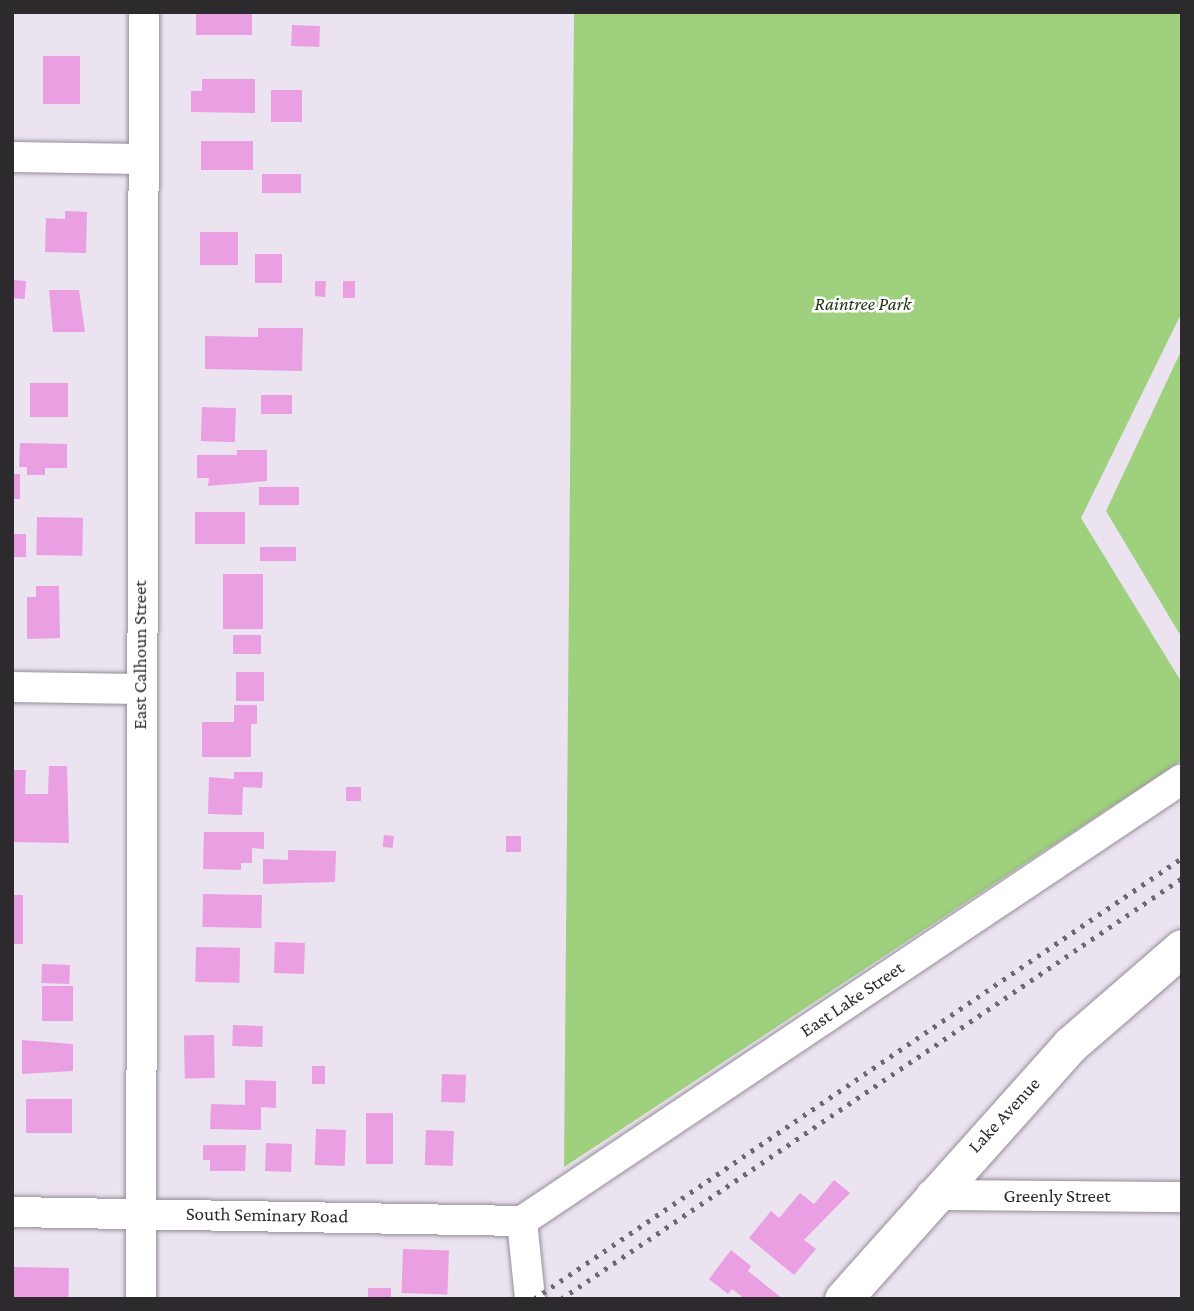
<!DOCTYPE html>
<html>
<head>
<meta charset="utf-8">
<style>
  body { margin:0 }
  #map { position:relative; width:1194px; height:1311px; overflow:hidden; background:#ebe3ef; font-family:"Crimson Pro",serif }
  div>[style] { position:absolute }
  .green>* { inset:0; background:#9ed07d }
  .building>* { inset:0; background:#ea9fe3; transform-origin:0 0 }
  .roads { filter:drop-shadow(0 0 2px #948d98) drop-shadow(0 0 2px #948d98) }
  .minor>* { height:30px; margin:-15px; padding:0 15px; transform-origin:15px; border-radius:15px; background:#fff }
  .tertiary>* { height:37px; margin:-18.5px; padding:0 18.5px; transform-origin:18.5px; border-radius:18.5px; background:#fff }
  .rail>* { height:5px; margin-top:-2.5px; transform-origin:0; background:repeating-linear-gradient(90deg,#6d696f 0 3.5px,transparent 0 10.5px) }
  span { translate:-50% -50%; white-space:nowrap; text-align:center; line-height:1.15; -webkit-text-stroke:5px #fff; paint-order:stroke }
  .park-label { font-size:19px; color:#1e3210; font-style:italic }
  .street-label { font-size:19px; color:#2d2a2e }
  .frame { position:absolute; inset:0; border:14px solid #2d2a2e; pointer-events:none }
</style>
</head>
<body>
<div id="map">
  <div class="green">
    <div style="clip-path:polygon(574px 12px,1182px 12px,1182px 312px,1081px 518px,1182px 683px,1182px 760px,564px 1167px)"></div>
    <div style="clip-path:polygon(1182px 349px,1182px 638px,1106px 511px)"></div>
  </div>
  <div class="building">
    <div style="left:196px;top:12px;width:56px;height:23px"></div>
    <div style="left:292px;top:25px;width:28px;height:21px;rotate:2deg"></div>
    <div style="left:80px;top:56px;width:48px;height:37px;rotate:90deg"></div>
    <div style="clip-path:polygon(202px 79px,255px 79px,255px 113px,191px 112px,191px 91px,202px 91px)"></div>
    <div style="left:271px;top:90px;width:31px;height:32px"></div>
    <div style="left:253px;top:141px;width:29px;height:52px;rotate:90deg"></div>
    <div style="left:262px;top:174px;width:39px;height:19px"></div>
    <div style="clip-path:polygon(65px 211px,87px 212px,86px 253px,45px 252px,46px 218px,65px 219px)"></div>
    <div style="left:200px;top:232px;width:38px;height:33px"></div>
    <div style="left:255px;top:254px;width:27px;height:29px"></div>
    <div style="left:12px;top:280px;width:14px;height:18px;rotate:4deg"></div>
    <div style="clip-path:polygon(315px 281px,326px 281px,325px 297px,315px 296px)"></div>
    <div style="left:343px;top:281px;width:12px;height:17px"></div>
    <div style="clip-path:polygon(49px 290px,79px 290px,85px 332px,53px 332px)"></div>
    <div style="clip-path:polygon(258px 328px,303px 328px,302px 371px,205px 369px,205px 336px,258px 337px)"></div>
    <div style="left:30px;top:383px;width:38px;height:34px"></div>
    <div style="left:292px;top:395px;width:19px;height:31px;rotate:90deg"></div>
    <div style="left:202px;top:407px;width:34px;height:34px;rotate:2deg"></div>
    <div style="clip-path:polygon(20px 443px,67px 444px,67px 468px,45px 468px,45px 475px,27px 475px,27px 467px,19px 467px)"></div>
    <div style="clip-path:polygon(237px 450px,267px 450px,267px 481px,208px 486px,209px 478px,197px 478px,197px 455px,237px 455px)"></div>
    <div style="left:12px;top:474px;width:8px;height:25px"></div>
    <div style="left:259px;top:487px;width:40px;height:18px"></div>
    <div style="left:195px;top:512px;width:50px;height:32px"></div>
    <div style="left:37px;top:517px;width:46px;height:38px;rotate:1deg"></div>
    <div style="left:12px;top:534px;width:14px;height:23px"></div>
    <div style="left:260px;top:547px;width:36px;height:14px"></div>
    <div style="left:223px;top:574px;width:40px;height:55px"></div>
    <div style="clip-path:polygon(36px 586px,59px 586px,60px 638px,27px 639px,27px 597px,36px 597px)"></div>
    <div style="left:233px;top:635px;width:28px;height:19px"></div>
    <div style="left:236px;top:672px;width:28px;height:29px"></div>
    <div style="clip-path:polygon(234px 705px,257px 705px,257px 724px,251px 724px,251px 757px,202px 757px,202px 722px,234px 722px)"></div>
    <div style="clip-path:polygon(49px 766px,67px 766px,69px 843px,12px 842px,12px 770px,26px 770px,25px 794px,48px 794px)"></div>
    <div style="clip-path:polygon(234px 772px,263px 772px,262px 788px,243px 787px,242px 815px,208px 814px,209px 777px,234px 779px)"></div>
    <div style="left:346px;top:787px;width:15px;height:14px"></div>
    <div style="clip-path:polygon(204px 832px,264px 832px,264px 849px,252px 848px,252px 863px,241px 863px,241px 870px,203px 869px)"></div>
    <div style="left:384px;top:835px;width:10px;height:12px;rotate:6deg"></div>
    <div style="left:506px;top:836px;width:15px;height:16px"></div>
    <div style="clip-path:polygon(288px 850px,336px 851px,335px 882px,263px 884px,263px 859px,288px 860px)"></div>
    <div style="left:203px;top:894px;width:59px;height:33px;rotate:1deg"></div>
    <div style="left:12px;top:895px;width:11px;height:49px"></div>
    <div style="left:275px;top:942px;width:30px;height:31px;rotate:2deg"></div>
    <div style="left:196px;top:947px;width:44px;height:35px;rotate:1deg"></div>
    <div style="left:42px;top:964px;width:28px;height:19px;rotate:2deg"></div>
    <div style="left:42px;top:986px;width:31px;height:35px"></div>
    <div style="left:233px;top:1025px;width:30px;height:21px;rotate:2deg"></div>
    <div style="left:214px;top:1035px;width:43px;height:30px;rotate:89deg"></div>
    <div style="clip-path:polygon(22px 1040px,73px 1044px,73px 1071px,22px 1074px)"></div>
    <div style="left:312px;top:1066px;width:13px;height:18px"></div>
    <div style="left:442px;top:1074px;width:24px;height:28px;rotate:2deg"></div>
    <div style="clip-path:polygon(245px 1080px,276px 1081px,276px 1108px,261px 1107px,261px 1130px,210px 1129px,211px 1104px,245px 1105px)"></div>
    <div style="left:26px;top:1099px;width:46px;height:34px"></div>
    <div style="left:366px;top:1113px;width:27px;height:51px"></div>
    <div style="left:316px;top:1129px;width:30px;height:36px;rotate:2deg"></div>
    <div style="left:426px;top:1130px;width:28px;height:35px;rotate:2deg"></div>
    <div style="left:266px;top:1143px;width:26px;height:28px;rotate:2deg"></div>
    <div style="clip-path:polygon(203px 1145px,246px 1145px,245px 1171px,210px 1171px,210px 1160px,203px 1160px)"></div>
    <div style="clip-path:polygon(834px 1180px,850px 1193px,804px 1240px,816px 1249px,794px 1275px,749px 1238px,771px 1211px,779px 1218px,800px 1193px,814px 1204px)"></div>
    <div style="left:403px;top:1249px;width:46px;height:44px;rotate:2deg"></div>
    <div style="clip-path:polygon(731px 1250px,751px 1266px,748px 1271px,783px 1299px,745px 1299px,732px 1289px,728px 1294px,709px 1279px)"></div>
    <div style="left:12px;top:1267px;width:57px;height:32px;rotate:1deg"></div>
    <div style="left:368px;top:1288px;width:23px;height:11px"></div>
  </div>
  <div class="roads">
    <div class="minor">
      <div style="left:12px;top:157px;width:131px;rotate:0.9deg"></div>
      <div style="left:12px;top:687px;width:127px;rotate:0.9deg"></div>
      <div style="left:931px;top:1195px;width:251px;rotate:0.5deg"></div>
      <div style="left:12px;top:1212px;width:510px;rotate:1.01deg"></div>
      <div style="left:522px;top:1221px;width:794px;rotate:-33.81deg"></div>
      <div style="left:522px;top:1221px;width:78px;rotate:84.1deg"></div>
      <div style="left:141px;top:1299px;width:1287px;rotate:-89.87deg"></div>
    </div>
    <div class="tertiary">
      <div style="left:843px;top:1299px;width:341px;rotate:-48.2deg"></div>
      <div style="left:1070px;top:1045px;width:148px;rotate:-40.9deg"></div>
    </div>
  </div>
  <div class="rail">
    <div style="left:534px;top:1299px;width:784px;rotate:-34.24deg"></div>
    <div style="left:561px;top:1299px;width:750px;rotate:-34.13deg"></div>
  </div>
  <div class="park-label">
    <span style="left:863px;top:304px">Raintree Park</span>
  </div>
  <div class="street-label">
    <span style="left:140px;top:655px;rotate:-90deg">East Calhoun Street</span>
    <span style="left:852px;top:999px;rotate:-34deg">East Lake Street</span>
    <span style="left:1004px;top:1115px;rotate:-47deg">Lake Avenue</span>
    <span style="left:1057px;top:1196px">Greenly Street</span>
    <span style="left:267px;top:1215px;rotate:1deg">South Seminary Road</span>
  </div>
  <div class="frame"></div>
</div>
</body>
</html>
